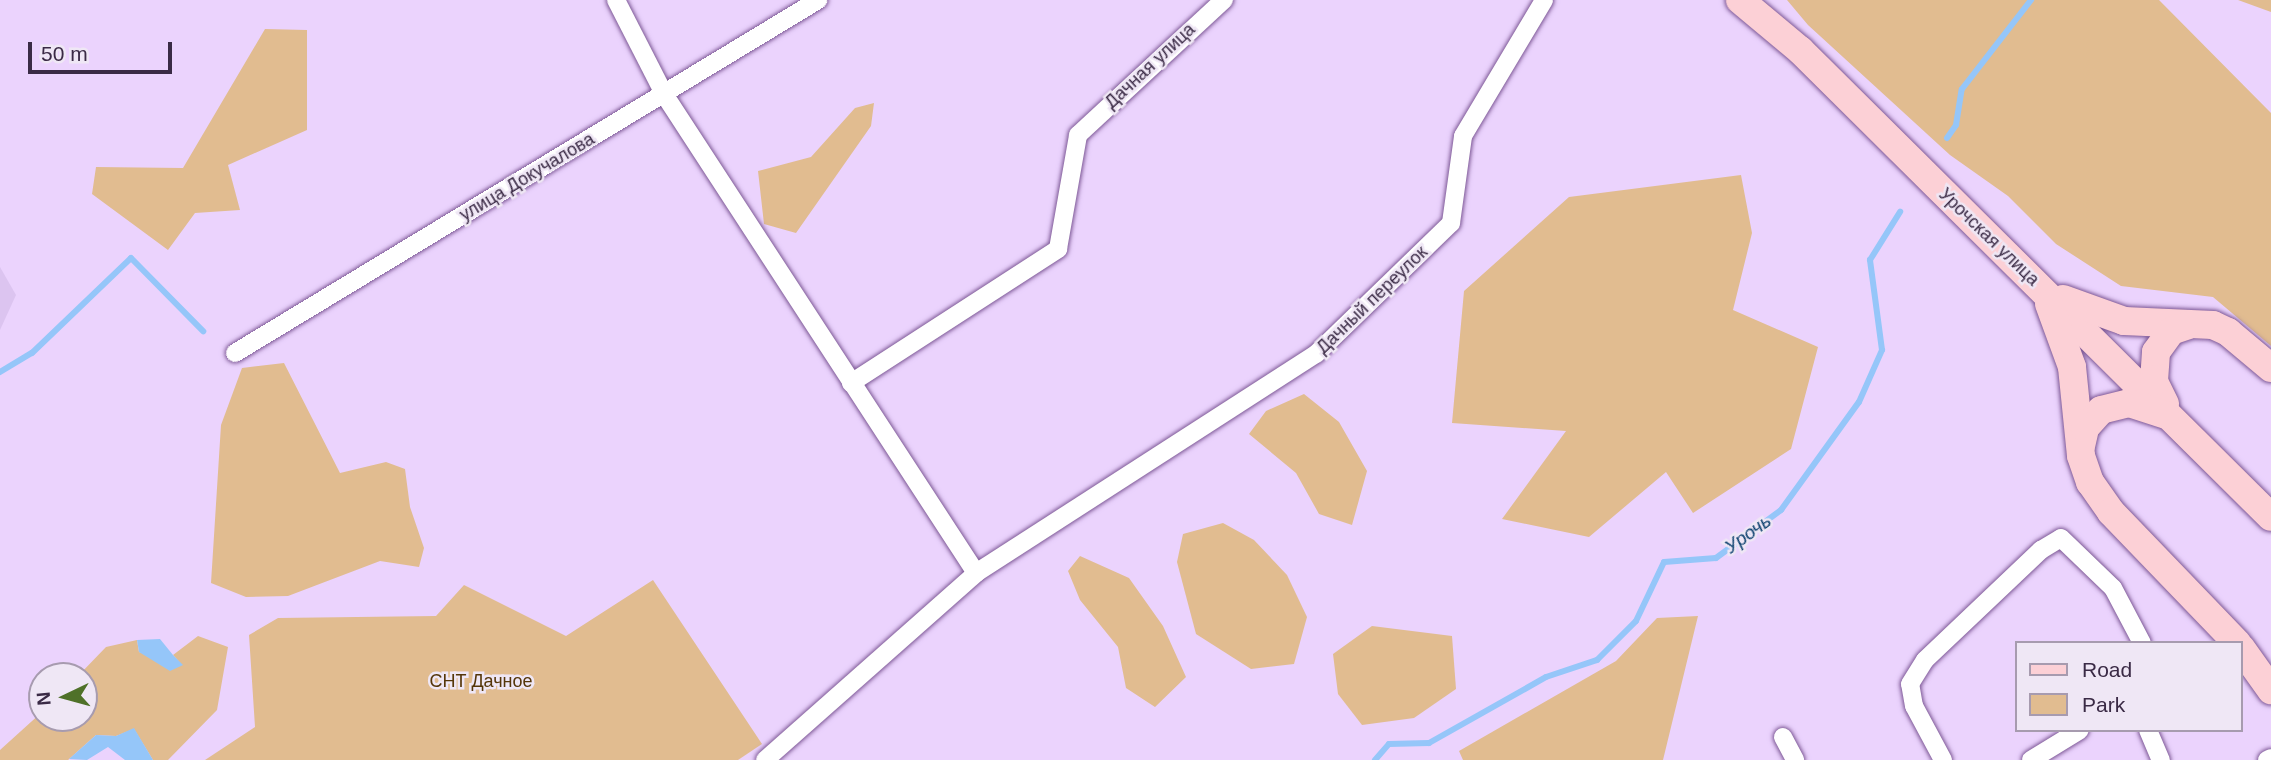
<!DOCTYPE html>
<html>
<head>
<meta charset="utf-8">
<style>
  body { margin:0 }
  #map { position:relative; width:2271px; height:760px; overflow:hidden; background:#ebd3fd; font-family:Arial,sans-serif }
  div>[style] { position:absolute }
  .built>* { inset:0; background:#dcc4f0 }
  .green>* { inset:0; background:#e1bc90 }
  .water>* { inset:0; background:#95c6f9 }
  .stream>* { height:6px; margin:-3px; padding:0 3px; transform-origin:3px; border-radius:3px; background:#95c6f9 }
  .roads { filter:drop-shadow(0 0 2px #7d5896) drop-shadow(0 0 2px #7d5896) }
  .street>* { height:18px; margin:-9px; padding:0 9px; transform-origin:9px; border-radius:9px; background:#fff }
  .primary>* { height:28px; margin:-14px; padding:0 14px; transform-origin:14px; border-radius:14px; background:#fcd0d6 }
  span { translate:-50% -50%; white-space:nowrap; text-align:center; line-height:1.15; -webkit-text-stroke:5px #efe7f5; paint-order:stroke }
  .street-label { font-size:18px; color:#3a2a45 }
  .park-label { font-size:18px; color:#553609 }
  .water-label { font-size:19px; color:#0d416f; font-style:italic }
  .legend { position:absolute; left:2015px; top:641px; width:228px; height:91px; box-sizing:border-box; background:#efe7f5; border:2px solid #a79baf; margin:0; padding:9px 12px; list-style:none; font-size:21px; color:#3a2a45 }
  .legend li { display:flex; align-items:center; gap:14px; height:35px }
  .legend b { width:35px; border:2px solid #a79baf }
  .north { position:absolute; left:28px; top:662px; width:70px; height:70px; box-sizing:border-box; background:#efe7f5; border:2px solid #a79baf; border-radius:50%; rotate:265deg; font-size:19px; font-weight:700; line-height:28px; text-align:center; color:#3a2a45 }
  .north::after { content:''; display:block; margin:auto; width:24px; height:32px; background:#4f7129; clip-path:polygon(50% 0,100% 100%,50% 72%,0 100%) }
  .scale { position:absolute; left:28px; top:42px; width:144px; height:32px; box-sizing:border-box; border:4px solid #3a2a45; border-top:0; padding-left:9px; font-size:21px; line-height:24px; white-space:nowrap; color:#3a2a45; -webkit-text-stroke:5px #efe7f5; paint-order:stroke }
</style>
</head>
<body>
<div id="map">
  <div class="built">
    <div style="clip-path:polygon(0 267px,16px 295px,0 330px)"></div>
  </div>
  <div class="green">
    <div style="clip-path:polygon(1787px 0,2159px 0,2271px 113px,2271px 346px,2213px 297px,2121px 286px,2056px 244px,2008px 196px,1950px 155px,1808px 25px)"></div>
    <div style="clip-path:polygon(2238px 0,2271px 0,2271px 12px)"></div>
    <div style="clip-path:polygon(265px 29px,307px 30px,307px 130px,228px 165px,240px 210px,195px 213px,168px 250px,92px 194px,96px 167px,183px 168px)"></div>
    <div style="clip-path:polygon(874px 103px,871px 126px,796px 233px,764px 224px,758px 171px,811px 157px,855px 108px)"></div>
    <div style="clip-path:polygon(1741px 175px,1752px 233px,1733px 310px,1818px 347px,1791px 449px,1693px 513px,1666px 472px,1589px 537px,1502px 519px,1566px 431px,1452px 423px,1464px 291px,1569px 197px)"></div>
    <div style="clip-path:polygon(284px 363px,340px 473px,386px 462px,405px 469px,410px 507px,424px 548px,419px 567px,380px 561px,288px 596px,246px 597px,211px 583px,221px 425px,242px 368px)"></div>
    <div style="clip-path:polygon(1304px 394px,1339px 422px,1367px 471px,1352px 525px,1319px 514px,1296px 473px,1249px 434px,1266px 411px)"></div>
    <div style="clip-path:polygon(1223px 523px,1254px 540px,1287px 575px,1307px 617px,1294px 664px,1251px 669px,1196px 634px,1177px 562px,1183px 534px)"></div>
    <div style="clip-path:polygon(1080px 556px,1129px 578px,1163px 626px,1186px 677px,1155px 707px,1126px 688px,1118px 647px,1080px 600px,1068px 571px)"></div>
    <div style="clip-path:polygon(653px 580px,762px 744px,738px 760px,205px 760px,255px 727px,249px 635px,278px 618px,436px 616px,464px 585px,566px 636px)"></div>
    <div style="clip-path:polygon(1698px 616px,1663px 760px,1463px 760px,1459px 751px,1616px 661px,1657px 618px)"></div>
    <div style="clip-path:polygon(1372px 626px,1452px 636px,1456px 689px,1414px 718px,1362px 725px,1338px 694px,1333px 654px)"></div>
    <div style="clip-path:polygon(198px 636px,228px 647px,217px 710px,168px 760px,153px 760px,134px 729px,116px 736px,96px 735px,68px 760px,0 760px,0 750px,42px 712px,42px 718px,84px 718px,84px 676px,78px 676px,106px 647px,137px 640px,139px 652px,182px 665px,173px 655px)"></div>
  </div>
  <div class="water">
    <div style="clip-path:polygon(160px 639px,173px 655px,183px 665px,170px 671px,139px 652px,137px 640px)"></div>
    <div style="clip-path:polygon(134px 728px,153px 760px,125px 760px,108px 747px,87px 760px,69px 759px,96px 735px,116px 736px)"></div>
  </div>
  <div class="stream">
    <div style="left:1947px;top:138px;width:16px;rotate:-55deg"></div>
    <div style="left:1956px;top:125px;width:36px;rotate:-81deg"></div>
    <div style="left:1962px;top:89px;width:113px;rotate:-52.2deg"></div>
    <div style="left:0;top:372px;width:37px;rotate:-31deg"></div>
    <div style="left:32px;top:353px;width:137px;rotate:-43.8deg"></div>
    <div style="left:131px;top:258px;width:103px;rotate:45.4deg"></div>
    <div style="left:1375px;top:760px;width:21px;rotate:-49deg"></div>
    <div style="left:1389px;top:744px;width:40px;rotate:-1.4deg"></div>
    <div style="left:1429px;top:743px;width:134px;rotate:-29.4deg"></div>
    <div style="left:1546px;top:677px;width:54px;rotate:-18.4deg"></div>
    <div style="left:1597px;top:660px;width:55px;rotate:-45deg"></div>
    <div style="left:1636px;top:621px;width:65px;rotate:-64.6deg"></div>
    <div style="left:1664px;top:562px;width:52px;rotate:-4.4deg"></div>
    <div style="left:1716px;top:558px;width:81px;rotate:-36.4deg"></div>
    <div style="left:1781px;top:510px;width:133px;rotate:-54.2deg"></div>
    <div style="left:1859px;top:402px;width:57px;rotate:-66.1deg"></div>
    <div style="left:1882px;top:350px;width:91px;rotate:-97.6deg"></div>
    <div style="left:1870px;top:260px;width:57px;rotate:-58deg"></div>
  </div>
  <div class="roads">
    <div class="street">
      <div style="left:616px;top:0;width:106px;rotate:62.9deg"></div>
      <div style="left:664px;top:94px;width:572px;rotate:56.92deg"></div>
      <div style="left:235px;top:353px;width:682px;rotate:-31.19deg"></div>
      <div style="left:851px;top:383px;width:247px;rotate:-32.9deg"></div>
      <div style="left:1058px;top:249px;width:116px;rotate:-80deg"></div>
      <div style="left:1078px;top:135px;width:199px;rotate:-42.8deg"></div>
      <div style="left:2148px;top:730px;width:33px;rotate:67deg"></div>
      <div style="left:1783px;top:737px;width:26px;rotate:62deg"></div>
      <div style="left:765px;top:760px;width:282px;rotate:-41.5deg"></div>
      <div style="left:976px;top:573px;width:404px;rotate:-32.8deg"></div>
      <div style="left:1316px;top:354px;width:188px;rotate:-44.1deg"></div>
      <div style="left:1451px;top:223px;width:88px;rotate:-82.1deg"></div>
      <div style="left:1463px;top:136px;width:158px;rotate:-59.2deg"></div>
      <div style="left:1943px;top:760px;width:61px;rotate:-118.2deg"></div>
      <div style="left:1914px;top:706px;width:22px;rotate:-100deg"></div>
      <div style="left:1910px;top:684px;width:28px;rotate:-58deg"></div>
      <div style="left:1925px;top:660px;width:160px;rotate:-43.5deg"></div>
      <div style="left:2041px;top:550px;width:23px;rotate:-31deg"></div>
      <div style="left:2061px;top:538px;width:72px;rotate:43.9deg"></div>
      <div style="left:2113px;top:588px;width:62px;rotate:62.2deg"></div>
      <div style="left:2031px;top:760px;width:57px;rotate:-31.5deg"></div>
      <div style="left:2267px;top:760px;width:4px;rotate:-27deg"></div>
    </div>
    <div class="primary">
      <div style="left:1740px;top:0;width:78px;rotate:39.8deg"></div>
      <div style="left:1800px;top:50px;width:663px;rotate:44.76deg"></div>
      <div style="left:2063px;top:299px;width:65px;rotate:19.8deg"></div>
      <div style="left:2124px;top:321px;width:89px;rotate:2.6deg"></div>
      <div style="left:2213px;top:325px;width:17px;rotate:25deg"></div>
      <div style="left:2228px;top:332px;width:56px;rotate:39.9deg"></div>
      <div style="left:2049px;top:304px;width:67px;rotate:69.9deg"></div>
      <div style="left:2072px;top:367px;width:89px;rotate:84.2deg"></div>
      <div style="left:2081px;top:456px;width:28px;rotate:71deg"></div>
      <div style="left:2090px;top:482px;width:37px;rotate:55deg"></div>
      <div style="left:2111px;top:512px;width:182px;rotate:46.1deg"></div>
      <div style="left:2165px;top:404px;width:25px;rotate:-116deg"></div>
      <div style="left:2154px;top:381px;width:29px;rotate:-86deg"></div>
      <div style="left:2156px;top:352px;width:26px;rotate:-54deg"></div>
      <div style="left:2171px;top:331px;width:18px;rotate:-19deg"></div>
      <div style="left:2081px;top:446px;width:18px;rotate:-77deg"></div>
      <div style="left:2085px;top:428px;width:24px;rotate:-48deg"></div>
      <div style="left:2101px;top:410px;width:29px;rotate:-14deg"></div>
      <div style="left:2129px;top:403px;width:38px;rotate:18deg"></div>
      <div style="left:2241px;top:648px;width:52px;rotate:54.5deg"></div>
    </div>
  </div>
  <div class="street-label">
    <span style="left:1150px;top:66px;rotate:-43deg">Дачная улица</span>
    <span style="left:527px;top:177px;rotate:-31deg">улица Докучалова</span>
    <span style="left:1989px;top:237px;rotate:44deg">Урочская улица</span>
    <span style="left:1372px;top:300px;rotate:-44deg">Дачный переулок</span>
  </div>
  <div class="park-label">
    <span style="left:481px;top:681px">СНТ Дачное</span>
  </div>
  <div class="water-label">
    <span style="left:1748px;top:534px;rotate:-36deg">Урочь</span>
  </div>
  <ul class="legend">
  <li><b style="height:9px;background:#fcd0d6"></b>Road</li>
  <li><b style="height:19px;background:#e1bc90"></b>Park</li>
  </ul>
  <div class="north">N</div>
  <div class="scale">50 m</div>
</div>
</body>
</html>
